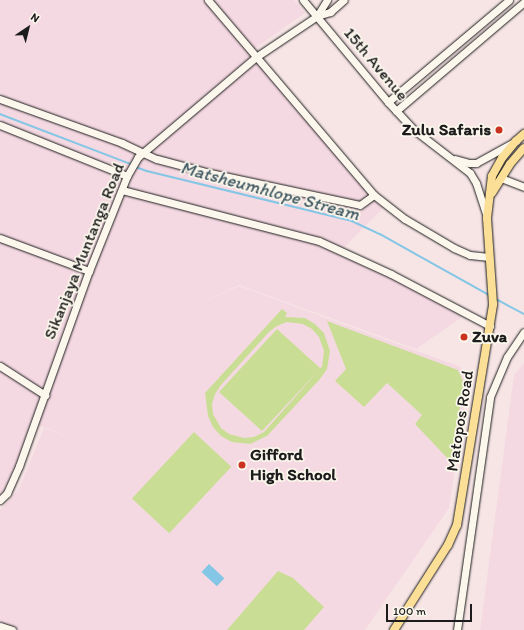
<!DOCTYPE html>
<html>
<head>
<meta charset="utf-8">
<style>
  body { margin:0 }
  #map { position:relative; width:524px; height:630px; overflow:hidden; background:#f7e5e6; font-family:Itim,sans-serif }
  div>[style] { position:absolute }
  .built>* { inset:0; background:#f5d9e2 }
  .green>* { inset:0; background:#c9de94; transform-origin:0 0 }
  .water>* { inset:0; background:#84c6e5; transform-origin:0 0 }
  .stream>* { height:1.5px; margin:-0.75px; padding:0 0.75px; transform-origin:0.75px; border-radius:0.75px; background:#84c6e5 }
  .roads { filter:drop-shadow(0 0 1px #1c1c1c) drop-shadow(0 0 1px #1c1c1c) }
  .minor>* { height:7px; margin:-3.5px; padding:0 3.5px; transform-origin:3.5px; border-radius:3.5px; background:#fbf7ec }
  .major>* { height:8px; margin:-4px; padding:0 4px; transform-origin:4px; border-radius:4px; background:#fbdf96 }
  .dots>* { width:11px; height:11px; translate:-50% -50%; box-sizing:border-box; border:2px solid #fbf7ec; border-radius:50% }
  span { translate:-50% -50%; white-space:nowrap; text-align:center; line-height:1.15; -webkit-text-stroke:3.5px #fbf7ec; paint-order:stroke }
  .street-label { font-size:17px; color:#1c1c1c }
  .poi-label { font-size:17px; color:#1c1c1c; font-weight:700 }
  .right { translate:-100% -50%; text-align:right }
  .left { translate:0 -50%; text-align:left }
  .water-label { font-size:18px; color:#405862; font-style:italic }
  .north { position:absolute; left:8px; top:8px; width:40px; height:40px; -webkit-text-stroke:3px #fbf7ec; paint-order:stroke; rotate:35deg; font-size:11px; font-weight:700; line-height:16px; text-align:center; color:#1c1c1c }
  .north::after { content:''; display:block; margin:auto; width:14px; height:18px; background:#1c1c1c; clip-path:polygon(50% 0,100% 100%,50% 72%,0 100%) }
  .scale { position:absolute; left:386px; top:604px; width:86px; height:18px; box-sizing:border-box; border:2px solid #1c1c1c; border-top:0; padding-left:5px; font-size:12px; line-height:14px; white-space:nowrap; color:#1c1c1c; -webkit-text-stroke:3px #fbf7ec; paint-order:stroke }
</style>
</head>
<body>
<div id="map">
  <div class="built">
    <div style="clip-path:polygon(0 0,294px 0,305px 13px,254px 49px,385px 206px,340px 252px,465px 315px,416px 349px,239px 285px,200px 304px,239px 286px,461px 367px,468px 381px,449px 508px,365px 630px,20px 630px,0 623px,0 510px,19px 489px,44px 428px,75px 439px,33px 423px,20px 459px,5px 490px,0 496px)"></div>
    <div style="clip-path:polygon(524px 363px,524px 630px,480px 630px,514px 375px)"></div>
  </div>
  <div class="green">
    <div style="clip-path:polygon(evenodd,282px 309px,287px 313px,285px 317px,305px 318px,315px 324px,324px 333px,330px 351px,327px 369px,320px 379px,267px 436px,250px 444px,232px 442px,221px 436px,213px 427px,208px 416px,205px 393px,282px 309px,287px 322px,303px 324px,312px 329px,319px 337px,324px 351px,322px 367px,320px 368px,277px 329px,219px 392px,262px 431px,320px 369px,264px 432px,254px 437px,244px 438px,229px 434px,221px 428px,213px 414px,212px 404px,215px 394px,221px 385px,269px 332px,277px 326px,287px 322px)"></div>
    <div style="clip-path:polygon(327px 321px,458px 370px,464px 383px,451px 462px,415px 424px,422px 415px,387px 383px,364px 407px,335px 381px,346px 369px)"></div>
    <div style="left:194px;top:432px;width:51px;height:91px;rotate:43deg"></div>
    <div style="clip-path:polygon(278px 571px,293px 578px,324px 607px,304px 630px,227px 630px)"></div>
  </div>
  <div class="water">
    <div style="left:209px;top:564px;width:21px;height:11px;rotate:43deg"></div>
  </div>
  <div class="stream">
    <div style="left:0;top:114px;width:140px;rotate:20.9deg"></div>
    <div style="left:136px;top:167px;width:12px;rotate:20deg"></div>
    <div style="left:147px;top:171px;width:211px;rotate:13.7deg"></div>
    <div style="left:352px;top:221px;width:31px;rotate:25deg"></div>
    <div style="left:380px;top:234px;width:125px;rotate:29.2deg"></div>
    <div style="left:496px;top:299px;width:32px;rotate:28deg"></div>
  </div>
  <div class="roads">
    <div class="minor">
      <div style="left:208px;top:0;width:256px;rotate:49.6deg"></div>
      <div style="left:374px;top:195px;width:39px;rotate:38deg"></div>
      <div style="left:405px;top:219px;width:57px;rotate:30.6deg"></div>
      <div style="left:454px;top:248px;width:17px;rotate:24deg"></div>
      <div style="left:470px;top:255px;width:19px;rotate:6deg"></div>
      <div style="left:303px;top:0;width:133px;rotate:50.2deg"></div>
      <div style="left:388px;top:102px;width:37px;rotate:47deg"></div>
      <div style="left:413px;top:129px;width:72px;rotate:37.7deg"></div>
      <div style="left:470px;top:173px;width:12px;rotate:59deg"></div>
      <div style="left:476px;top:183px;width:35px;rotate:72deg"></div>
      <div style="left:317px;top:16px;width:19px;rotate:-58deg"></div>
      <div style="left:0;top:99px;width:130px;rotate:19.8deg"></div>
      <div style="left:122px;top:143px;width:38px;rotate:25deg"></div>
      <div style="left:157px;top:159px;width:55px;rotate:14.8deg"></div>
      <div style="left:210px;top:173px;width:153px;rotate:12deg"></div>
      <div style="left:360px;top:205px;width:17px;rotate:-36deg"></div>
      <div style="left:388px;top:102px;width:158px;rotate:-40.1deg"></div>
      <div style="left:396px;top:111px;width:168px;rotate:-40.4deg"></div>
      <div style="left:0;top:125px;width:137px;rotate:21.9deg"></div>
      <div style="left:455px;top:159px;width:15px;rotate:16deg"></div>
      <div style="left:469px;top:163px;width:7px"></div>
      <div style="left:476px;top:163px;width:46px;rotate:-28.8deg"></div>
      <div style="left:501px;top:178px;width:25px;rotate:21deg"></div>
      <div style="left:122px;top:190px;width:203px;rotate:14.5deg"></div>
      <div style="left:319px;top:241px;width:79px;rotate:24.6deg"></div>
      <div style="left:391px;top:274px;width:112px;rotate:27.7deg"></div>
      <div style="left:0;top:238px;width:95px;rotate:20.3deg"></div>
      <div style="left:0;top:366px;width:54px;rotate:32.8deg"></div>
      <div style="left:0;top:500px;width:10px;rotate:-45deg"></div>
      <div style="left:7px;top:493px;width:30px;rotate:-66deg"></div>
      <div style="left:19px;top:466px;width:207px;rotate:-70.3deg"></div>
      <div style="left:89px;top:271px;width:102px;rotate:-68.2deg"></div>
      <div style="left:127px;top:176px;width:22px;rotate:-60deg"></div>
      <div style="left:138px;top:157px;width:155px;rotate:-40.3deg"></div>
      <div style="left:256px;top:57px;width:73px;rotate:-33.9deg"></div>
      <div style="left:317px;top:16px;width:14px;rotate:-17deg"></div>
      <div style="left:330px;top:12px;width:18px;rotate:-41deg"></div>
      <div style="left:0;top:626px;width:13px;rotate:18deg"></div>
      <div style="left:457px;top:630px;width:235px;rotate:-81.9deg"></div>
      <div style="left:490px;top:397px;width:43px;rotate:-67deg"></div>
      <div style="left:507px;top:357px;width:30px;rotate:-56deg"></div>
    </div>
    <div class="major">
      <div style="left:492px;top:193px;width:34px;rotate:-58deg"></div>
      <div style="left:510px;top:164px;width:21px;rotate:-49deg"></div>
      <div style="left:394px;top:630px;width:101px;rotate:-57.6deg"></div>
      <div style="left:448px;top:545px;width:22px;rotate:-66deg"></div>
      <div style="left:457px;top:525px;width:224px;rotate:-80.7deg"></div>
      <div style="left:493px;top:304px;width:86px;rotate:-94deg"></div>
      <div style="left:487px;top:218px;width:42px;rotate:-83.2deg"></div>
      <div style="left:492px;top:176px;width:21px;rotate:-61deg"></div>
      <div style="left:502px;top:158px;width:22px;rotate:-51deg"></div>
      <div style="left:516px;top:141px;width:11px;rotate:-41deg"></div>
    </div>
  </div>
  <div class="dots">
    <div style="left:499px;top:130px;background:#c8321e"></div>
    <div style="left:464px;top:337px;background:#c8321e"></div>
    <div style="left:242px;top:465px;background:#c8321e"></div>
  </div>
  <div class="street-label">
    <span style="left:376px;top:64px;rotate:50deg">15th Avenue</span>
    <span style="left:84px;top:251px;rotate:-68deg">Sikanjaya Muntanga Road</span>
    <span style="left:460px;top:421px;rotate:-81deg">Matopos Road</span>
  </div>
  <div class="poi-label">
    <span class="right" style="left:491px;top:130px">Zulu Safaris</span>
    <span class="left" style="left:472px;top:337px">Zuva</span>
    <span class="left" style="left:250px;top:465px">Gifford<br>High School</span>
  </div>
  <div class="water-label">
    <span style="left:270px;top:191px;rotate:15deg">Matsheumhlope Stream</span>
  </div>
  <div class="north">N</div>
  <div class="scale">100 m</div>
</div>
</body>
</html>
